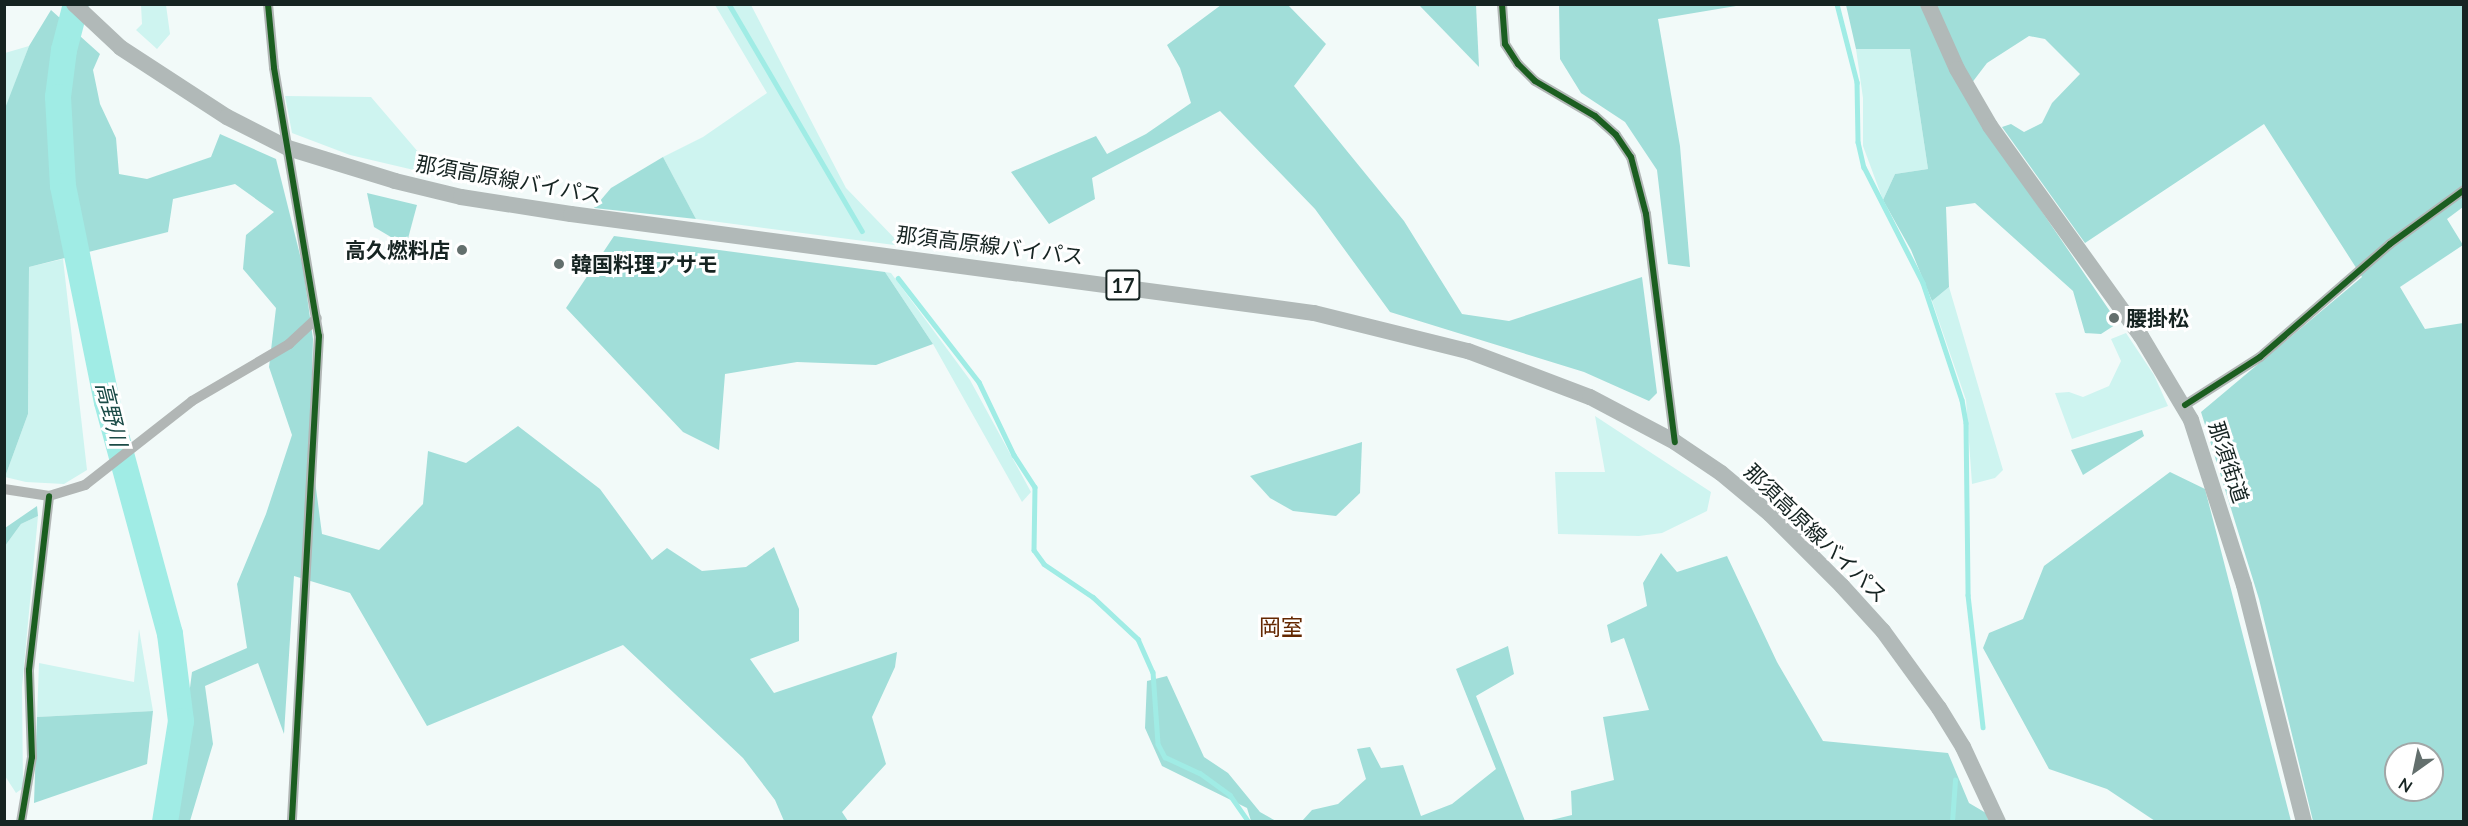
<!DOCTYPE html>
<html>
<head>
<meta charset="utf-8">
<style>
  body { margin:0 }
  #map { position:relative; width:2468px; height:826px; overflow:hidden; background:#f2faf9; font-family:Lato,"Noto Sans JP",sans-serif }
  div>[style] { position:absolute }
  .green>* { inset:0; background:#cef4f0 }
  .forest>* { inset:0; background:#a1ded9 }
  .stream>* { height:4.5px; margin:-2.25px; padding:0 2.25px; transform-origin:2.25px; border-radius:2.25px; background:#a0ece5 }
  .river>* { height:26px; margin:-13px; padding:0 13px; transform-origin:13px; border-radius:13px; background:#a0ece5 }
  .street>* { height:10px; margin:-5px; padding:0 5px; transform-origin:5px; border-radius:5px; background:#b1b6b5 }
  .primary>* { height:16px; margin:-8px; padding:0 8px; transform-origin:8px; border-radius:8px; background:#b1b9b8 }
  .cycleway>* { height:6px; margin:-3px; padding:0 3px; transform-origin:3px; border-radius:3px; background:#1b5e20 }
  .dots>* { width:16px; height:16px; translate:-50% -50%; box-sizing:border-box; border:3px solid #fff; border-radius:50% }
  span { translate:-50% -50%; white-space:nowrap; text-align:center; line-height:1.15; -webkit-text-stroke:6px #fff; paint-order:stroke }
  .shield-label span { padding:2px 4px; background:#fff; border:2px solid; border-radius:4px; -webkit-text-stroke-width:0 }
  .shield-label { font-size:20px; color:#162422; font-weight:700 }
  .street-label { font-size:21px; color:#162422 }
  .poi-label { font-size:21px; color:#162422; font-weight:700 }
  .right { translate:-100% -50%; text-align:right }
  .left { translate:0 -50%; text-align:left }
  .water-label { font-size:22px; color:#1b4b47; font-style:italic }
  .neighbourhood-label { font-size:22px; color:#642700 }
  .frame { position:absolute; inset:0; border:6px solid #162422; pointer-events:none }
  .north { position:absolute; left:2384px; top:742px; width:60px; height:60px; box-sizing:border-box; background:#fff; border:2px solid #a2a7a7; border-radius:50%; rotate:213deg; font-size:16px; font-weight:700; line-height:24px; text-align:center; color:#162422 }
  .north::after { content:''; display:block; margin:auto; width:21px; height:27px; background:#636f6d; clip-path:polygon(50% 0,100% 100%,50% 72%,0 100%) }
</style>
</head>
<body>
<div id="map">
  <div class="green">
    <div style="clip-path:polygon(141px 5px,166px 5px,170px 34px,157px 49px,136px 30px,142px 24px)"></div>
    <div style="clip-path:polygon(715px 5px,751px 5px,846px 188px,902px 246px,696px 219px,663px 157px,703px 137px,767px 93px)"></div>
    <div style="clip-path:polygon(29px 46px,5px 111px,5px 53px)"></div>
    <div style="clip-path:polygon(1856px 49px,1910px 49px,1928px 169px,1895px 174px,1883px 200px,1863px 146px,1863px 98px)"></div>
    <div style="clip-path:polygon(285px 96px,371px 97px,425px 160px,448px 178px,350px 155px,292px 133px)"></div>
    <div style="clip-path:polygon(63px 259px,87px 470px,64px 484px,26px 482px,5px 477px,28px 414px,29px 267px)"></div>
    <div style="clip-path:polygon(885px 272px,891px 273px,970px 380px,1031px 492px,1022px 502px,933px 344px)"></div>
    <div style="clip-path:polygon(1949px 287px,2003px 470px,1995px 478px,1972px 484px,1966px 400px,1932px 301px)"></div>
    <div style="clip-path:polygon(2126px 333px,2154px 375px,2168px 406px,2072px 439px,2055px 393px,2069px 392px,2083px 397px,2109px 386px,2121px 361px,2111px 339px)"></div>
    <div style="clip-path:polygon(1595px 416px,1711px 492px,1707px 511px,1662px 533px,1639px 536px,1558px 534px,1555px 472px,1605px 472px)"></div>
    <div style="clip-path:polygon(38px 516px,22px 687px,23px 788px,16px 793px,5px 776px,5px 546px,21px 524px)"></div>
    <div style="clip-path:polygon(139px 629px,153px 711px,37px 717px,39px 663px,134px 682px)"></div>
  </div>
  <div class="forest">
    <div style="clip-path:polygon(1221px 5px,1288px 5px,1326px 44px,1294px 86px,1404px 221px,1462px 314px,1509px 321px,1642px 277px,1657px 393px,1649px 401px,1584px 372px,1390px 312px,1315px 209px,1220px 111px,1092px 178px,1095px 199px,1049px 224px,1011px 172px,1096px 136px,1107px 154px,1146px 134px,1191px 103px,1180px 68px,1167px 45px)"></div>
    <div style="clip-path:polygon(1419px 5px,1476px 5px,1479px 67px)"></div>
    <div style="clip-path:polygon(1559px 5px,1742px 5px,1658px 19px,1680px 146px,1690px 267px,1668px 264px,1657px 170px,1625px 122px,1581px 93px,1560px 59px)"></div>
    <div style="clip-path:polygon(evenodd,1846px 5px,2463px 5px,2463px 207px,2447px 219px,2463px 245px,2400px 287px,2425px 329px,2463px 323px,2463px 821px,2313px 821px,2259px 599px,2201px 412px,2362px 277px,2264px 124px,2085px 243px,2002px 127px,2011px 124px,2024px 132px,2042px 123px,2052px 103px,2080px 74px,2045px 39px,2029px 36px,1987px 63px,1971px 84px,2006px 159px,2118px 323px,2101px 334px,2085px 333px,2073px 291px,1975px 203px,1946px 207px,1949px 287px,1932px 301px,1911px 250px,1883px 200px,1895px 174px,1928px 169px,1910px 49px,1856px 49px,1846px 5px,2396px 754px,2432px 754px,2432px 790px,2396px 790px,2396px 754px)"></div>
    <div style="clip-path:polygon(51px 10px,100px 54px,93px 70px,100px 104px,116px 138px,119px 174px,147px 179px,211px 157px,220px 134px,276px 159px,303px 267px,313px 339px,310px 443px,322px 534px,379px 550px,423px 504px,428px 451px,466px 463px,518px 426px,600px 489px,652px 560px,667px 548px,702px 571px,746px 567px,774px 547px,799px 609px,799px 641px,750px 659px,774px 693px,897px 652px,895px 667px,872px 717px,886px 764px,842px 812px,848px 821px,784px 821px,775px 800px,743px 758px,623px 645px,427px 726px,350px 593px,294px 576px,284px 734px,258px 663px,205px 686px,213px 744px,190px 821px,173px 821px,192px 672px,247px 648px,237px 584px,266px 514px,292px 435px,269px 367px,276px 308px,243px 269px,246px 235px,274px 212px,235px 184px,173px 199px,168px 232px,29px 267px,28px 414px,5px 477px,4px 111px,29px 46px)"></div>
    <div style="clip-path:polygon(663px 157px,696px 219px,594px 208px,611px 188px)"></div>
    <div style="clip-path:polygon(367px 193px,417px 205px,406px 246px,374px 227px)"></div>
    <div style="clip-path:polygon(614px 236px,885px 272px,933px 344px,876px 365px,797px 362px,725px 374px,719px 450px,683px 432px,566px 308px)"></div>
    <div style="clip-path:polygon(2142px 430px,2144px 436px,2083px 475px,2071px 450px)"></div>
    <div style="clip-path:polygon(1362px 442px,1360px 493px,1336px 516px,1293px 511px,1270px 498px,1250px 476px)"></div>
    <div style="clip-path:polygon(2170px 472px,2205px 489px,2291px 821px,2155px 821px,2107px 789px,2049px 769px,1983px 648px,1989px 633px,2023px 619px,2044px 566px)"></div>
    <div style="clip-path:polygon(37px 506px,38px 516px,21px 524px,5px 546px,5px 528px)"></div>
    <div style="clip-path:polygon(1661px 553px,1677px 572px,1727px 556px,1777px 662px,1823px 741px,1948px 753px,1969px 803px,1986px 813px,1989px 822px,1543px 822px,1572px 815px,1571px 791px,1614px 780px,1603px 717px,1649px 710px,1624px 638px,1611px 643px,1607px 625px,1647px 606px,1643px 583px)"></div>
    <div style="clip-path:polygon(1508px 646px,1514px 674px,1476px 696px,1525px 821px,1302px 821px,1312px 810px,1338px 804px,1366px 779px,1357px 749px,1370px 747px,1381px 768px,1403px 765px,1421px 816px,1452px 804px,1496px 769px,1456px 669px)"></div>
    <div style="clip-path:polygon(1167px 676px,1204px 757px,1228px 773px,1260px 812px,1276px 821px,1251px 821px,1247px 808px,1162px 766px,1145px 728px,1147px 681px)"></div>
    <div style="clip-path:polygon(153px 711px,147px 764px,34px 803px,37px 717px)"></div>
  </div>
  <div class="stream">
    <div style="left:729px;top:4px;width:263px;rotate:59.6deg"></div>
    <div style="left:1837px;top:4px;width:81px;rotate:75.6deg"></div>
    <div style="left:1857px;top:82px;width:60px;rotate:89deg"></div>
    <div style="left:1858px;top:142px;width:26px;rotate:77deg"></div>
    <div style="left:1864px;top:167px;width:130px;rotate:63deg"></div>
    <div style="left:1923px;top:283px;width:123px;rotate:71.6deg"></div>
    <div style="left:1962px;top:400px;width:23px;rotate:80deg"></div>
    <div style="left:1966px;top:423px;width:172px;rotate:89.3deg"></div>
    <div style="left:1968px;top:595px;width:133px;rotate:83.5deg"></div>
    <div style="left:898px;top:278px;width:132px;rotate:52.1deg"></div>
    <div style="left:979px;top:382px;width:81px;rotate:64.4deg"></div>
    <div style="left:1014px;top:455px;width:38px;rotate:57deg"></div>
    <div style="left:1035px;top:487px;width:63px;rotate:90.9deg"></div>
    <div style="left:1034px;top:550px;width:17px;rotate:54deg"></div>
    <div style="left:1044px;top:564px;width:59px;rotate:34deg"></div>
    <div style="left:1093px;top:597px;width:62px;rotate:43deg"></div>
    <div style="left:1138px;top:639px;width:36px;rotate:66deg"></div>
    <div style="left:1153px;top:672px;width:72px;rotate:86deg"></div>
    <div style="left:1158px;top:744px;width:15px;rotate:62deg"></div>
    <div style="left:1165px;top:757px;width:38px;rotate:25deg"></div>
    <div style="left:1200px;top:773px;width:37px;rotate:36deg"></div>
    <div style="left:1230px;top:795px;width:33px;rotate:55deg"></div>
    <div style="left:1952px;top:822px;width:42px;rotate:-85.9deg"></div>
  </div>
  <div class="river">
    <div style="left:76px;top:4px;width:48px;rotate:104.6deg"></div>
    <div style="left:64px;top:50px;width:47px;rotate:97.3deg"></div>
    <div style="left:58px;top:97px;width:89px;rotate:86.8deg"></div>
    <div style="left:63px;top:186px;width:220px;rotate:78.5deg"></div>
    <div style="left:107px;top:402px;width:240px;rotate:74.8deg"></div>
    <div style="left:170px;top:634px;width:88px;rotate:82.8deg"></div>
    <div style="left:181px;top:721px;width:102px;rotate:99deg"></div>
  </div>
  <div class="street">
    <div style="left:268px;top:4px;width:64px;rotate:84.6deg"></div>
    <div style="left:274px;top:68px;width:272px;rotate:80.5deg"></div>
    <div style="left:319px;top:336px;width:487px;rotate:93.2deg"></div>
    <div style="left:1502px;top:4px;width:40px;rotate:85.7deg"></div>
    <div style="left:1505px;top:44px;width:24px;rotate:57deg"></div>
    <div style="left:1518px;top:64px;width:24px;rotate:45deg"></div>
    <div style="left:1535px;top:81px;width:69px;rotate:30.3deg"></div>
    <div style="left:1595px;top:116px;width:28px;rotate:42deg"></div>
    <div style="left:1616px;top:135px;width:27px;rotate:56deg"></div>
    <div style="left:1631px;top:157px;width:59px;rotate:75.3deg"></div>
    <div style="left:1646px;top:214px;width:230px;rotate:82.8deg"></div>
    <div style="left:2185px;top:405px;width:89px;rotate:-32.6deg"></div>
    <div style="left:2260px;top:357px;width:172px;rotate:-41deg"></div>
    <div style="left:2390px;top:244px;width:92px;rotate:-36.1deg"></div>
    <div style="left:4px;top:489px;width:46px;rotate:8.8deg"></div>
    <div style="left:49px;top:496px;width:38px;rotate:-17deg"></div>
    <div style="left:85px;top:485px;width:136px;rotate:-38.1deg"></div>
    <div style="left:192px;top:401px;width:113px;rotate:-30.4deg"></div>
    <div style="left:289px;top:344px;width:38px;rotate:-43deg"></div>
    <div style="left:21px;top:822px;width:66px;rotate:-80.4deg"></div>
    <div style="left:32px;top:757px;width:87px;rotate:-92deg"></div>
    <div style="left:29px;top:670px;width:175px;rotate:-83.4deg"></div>
  </div>
  <div class="primary">
    <div style="left:74px;top:4px;width:64px;rotate:43.1deg"></div>
    <div style="left:121px;top:48px;width:126px;rotate:33.1deg"></div>
    <div style="left:227px;top:117px;width:68px;rotate:26.9deg"></div>
    <div style="left:288px;top:148px;width:112px;rotate:17.1deg"></div>
    <div style="left:395px;top:181px;width:68px;rotate:13.6deg"></div>
    <div style="left:461px;top:197px;width:111px;rotate:8.8deg"></div>
    <div style="left:571px;top:214px;width:750px;rotate:7.59deg"></div>
    <div style="left:1314px;top:313px;width:159px;rotate:13.9deg"></div>
    <div style="left:1468px;top:351px;width:130px;rotate:20.7deg"></div>
    <div style="left:1590px;top:397px;width:96px;rotate:27.9deg"></div>
    <div style="left:1675px;top:442px;width:55px;rotate:34deg"></div>
    <div style="left:1721px;top:473px;width:64px;rotate:39.9deg"></div>
    <div style="left:1770px;top:514px;width:102px;rotate:45deg"></div>
    <div style="left:1842px;top:586px;width:61px;rotate:47.7deg"></div>
    <div style="left:1883px;top:631px;width:95px;rotate:54deg"></div>
    <div style="left:1939px;top:708px;width:46px;rotate:58.4deg"></div>
    <div style="left:1963px;top:747px;width:83px;rotate:65deg"></div>
    <div style="left:1928px;top:4px;width:71px;rotate:66deg"></div>
    <div style="left:1957px;top:69px;width:66px;rotate:59.9deg"></div>
    <div style="left:1990px;top:126px;width:259px;rotate:54.3deg"></div>
    <div style="left:2141px;top:336px;width:98px;rotate:59.2deg"></div>
    <div style="left:2191px;top:420px;width:173px;rotate:72.2deg"></div>
    <div style="left:2244px;top:585px;width:244px;rotate:75.8deg"></div>
  </div>
  <div class="cycleway">
    <div style="left:268px;top:4px;width:64px;rotate:84.6deg"></div>
    <div style="left:274px;top:68px;width:272px;rotate:80.5deg"></div>
    <div style="left:319px;top:336px;width:487px;rotate:93.2deg"></div>
    <div style="left:1502px;top:4px;width:40px;rotate:85.7deg"></div>
    <div style="left:1505px;top:44px;width:24px;rotate:57deg"></div>
    <div style="left:1518px;top:64px;width:24px;rotate:45deg"></div>
    <div style="left:1535px;top:81px;width:69px;rotate:30.3deg"></div>
    <div style="left:1595px;top:116px;width:28px;rotate:42deg"></div>
    <div style="left:1616px;top:135px;width:27px;rotate:56deg"></div>
    <div style="left:1631px;top:157px;width:59px;rotate:75.3deg"></div>
    <div style="left:1646px;top:214px;width:230px;rotate:82.8deg"></div>
    <div style="left:2185px;top:405px;width:89px;rotate:-32.6deg"></div>
    <div style="left:2260px;top:357px;width:172px;rotate:-41deg"></div>
    <div style="left:2390px;top:244px;width:92px;rotate:-36.1deg"></div>
    <div style="left:21px;top:822px;width:66px;rotate:-80.4deg"></div>
    <div style="left:32px;top:757px;width:87px;rotate:-92deg"></div>
    <div style="left:29px;top:670px;width:175px;rotate:-83.4deg"></div>
  </div>
  <div class="dots">
    <div style="left:462px;top:250px;background:#636f6d"></div>
    <div style="left:559px;top:264px;background:#636f6d"></div>
    <div style="left:2114px;top:318px;background:#636f6d"></div>
  </div>
  <div class="shield-label">
    <span style="left:1123px;top:285px">17</span>
  </div>
  <div class="street-label">
    <span style="left:509px;top:179px;rotate:10deg">那須高原線バイパス</span>
    <span style="left:990px;top:245px;rotate:7deg">那須高原線バイパス</span>
    <span style="left:2229px;top:462px;rotate:72deg">那須街道</span>
    <span style="left:1816px;top:533px;rotate:44deg">那須高原線バイパス</span>
  </div>
  <div class="poi-label">
    <span class="right" style="left:450px;top:250px">高久燃料店</span>
    <span class="left" style="left:571px;top:264px">韓国料理アサモ</span>
    <span class="left" style="left:2126px;top:318px">腰掛松</span>
  </div>
  <div class="water-label">
    <span style="left:112px;top:414px;rotate:76deg">高野川</span>
  </div>
  <div class="neighbourhood-label">
    <span style="left:1281px;top:627px">岡室</span>
  </div>
  <div class="frame"></div>
  <div class="north">N</div>
</div>
</body>
</html>
